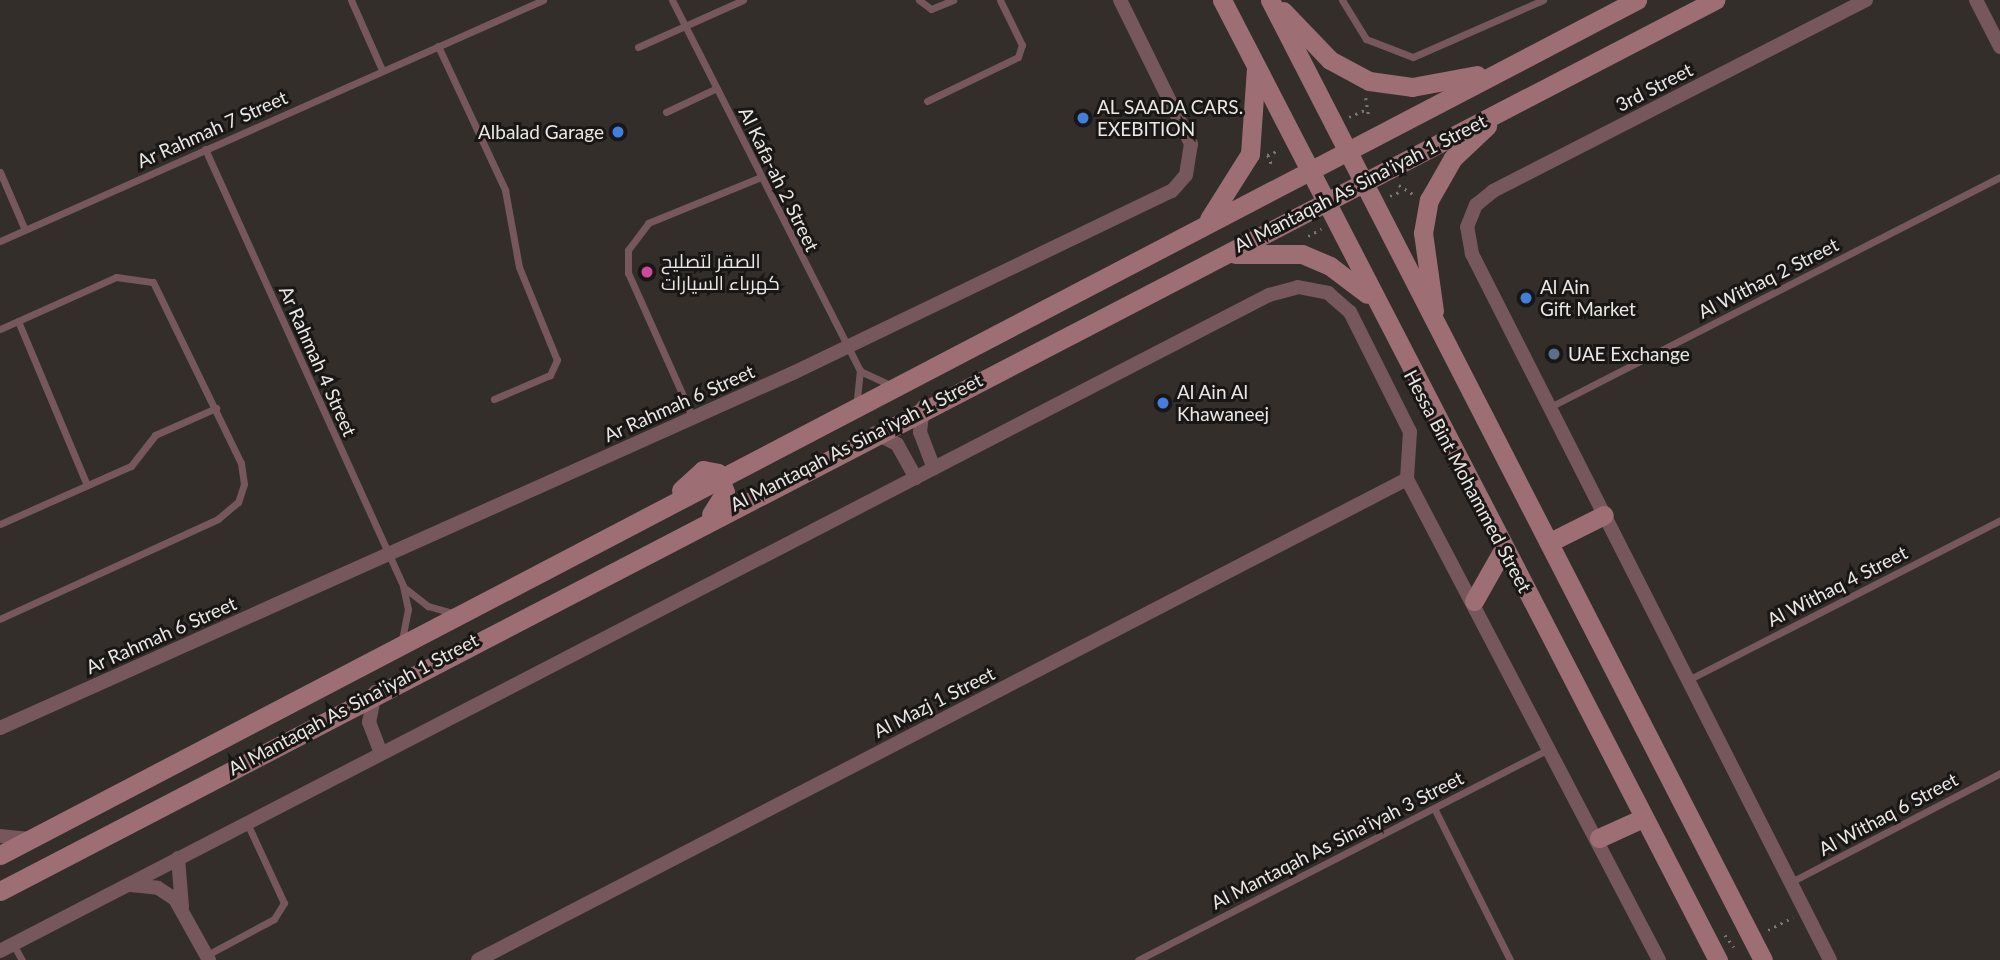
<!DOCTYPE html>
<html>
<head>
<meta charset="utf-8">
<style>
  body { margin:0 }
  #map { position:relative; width:2000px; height:960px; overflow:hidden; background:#332e2a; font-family:Lato,Cairo,sans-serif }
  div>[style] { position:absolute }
  .path>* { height:2.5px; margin-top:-1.25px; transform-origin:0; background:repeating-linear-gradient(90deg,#7d7975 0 2px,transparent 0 7px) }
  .lane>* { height:7px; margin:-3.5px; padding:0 3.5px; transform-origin:3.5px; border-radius:3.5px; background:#76585c }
  .street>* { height:14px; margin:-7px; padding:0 7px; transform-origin:7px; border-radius:7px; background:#76585c }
  .secondary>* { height:19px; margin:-9.5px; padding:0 9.5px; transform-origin:9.5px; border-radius:9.5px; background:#9d6e74 }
  .dots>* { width:19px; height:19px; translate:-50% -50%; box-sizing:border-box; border:4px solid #191715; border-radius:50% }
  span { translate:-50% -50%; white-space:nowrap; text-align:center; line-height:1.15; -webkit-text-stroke:6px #191715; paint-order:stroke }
  .street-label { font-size:19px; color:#eae7e4 }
  .poi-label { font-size:19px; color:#eae7e4 }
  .left { translate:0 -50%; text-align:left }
  .right { translate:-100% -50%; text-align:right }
</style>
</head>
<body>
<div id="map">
  <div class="path">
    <div style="left:1366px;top:98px;width:20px;rotate:81deg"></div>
    <div style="left:1349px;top:117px;width:17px;rotate:-24deg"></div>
    <div style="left:1267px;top:155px;width:14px;rotate:-21deg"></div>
    <div style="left:1268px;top:155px;width:14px;rotate:69deg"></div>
    <div style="left:1399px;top:185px;width:17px;rotate:33deg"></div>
    <div style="left:1390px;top:196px;width:13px;rotate:-23deg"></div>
    <div style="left:1308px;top:236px;width:15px;rotate:-28deg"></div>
    <div style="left:1768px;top:930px;width:28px;rotate:-27deg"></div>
    <div style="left:1725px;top:935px;width:15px;rotate:53deg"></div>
  </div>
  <div class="lane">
    <div style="left:351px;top:0;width:77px;rotate:66.1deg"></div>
    <div style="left:672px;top:0;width:415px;rotate:63.1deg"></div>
    <div style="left:860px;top:370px;width:31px;rotate:96deg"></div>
    <div style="left:919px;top:0;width:15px;rotate:37deg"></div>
    <div style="left:931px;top:9px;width:24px;rotate:-22deg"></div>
    <div style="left:1342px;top:0;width:46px;rotate:58.4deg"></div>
    <div style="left:1366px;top:39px;width:50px;rotate:21deg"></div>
    <div style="left:1413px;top:57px;width:142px;rotate:-23.7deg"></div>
    <div style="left:438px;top:46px;width:159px;rotate:65deg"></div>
    <div style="left:505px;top:190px;width:78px;rotate:79.7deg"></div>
    <div style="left:519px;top:267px;width:100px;rotate:67.8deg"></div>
    <div style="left:557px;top:360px;width:17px;rotate:115deg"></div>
    <div style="left:550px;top:375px;width:61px;rotate:156.8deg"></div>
    <div style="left:638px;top:47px;width:115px;rotate:-24.1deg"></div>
    <div style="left:927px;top:101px;width:101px;rotate:-25.8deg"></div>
    <div style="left:1018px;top:57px;width:13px;rotate:-72deg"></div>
    <div style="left:1022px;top:45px;width:50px;rotate:-116.1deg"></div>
    <div style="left:666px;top:112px;width:56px;rotate:-25.2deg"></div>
    <div style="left:205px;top:149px;width:480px;rotate:65.6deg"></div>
    <div style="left:403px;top:586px;width:24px;rotate:78deg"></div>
    <div style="left:408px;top:609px;width:31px;rotate:101deg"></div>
    <div style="left:0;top:172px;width:63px;rotate:66.7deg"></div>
    <div style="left:0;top:241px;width:594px;rotate:-23.93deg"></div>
    <div style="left:18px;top:321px;width:178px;rotate:67.2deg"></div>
    <div style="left:0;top:329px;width:127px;rotate:-24.1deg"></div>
    <div style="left:116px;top:277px;width:37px;rotate:8deg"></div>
    <div style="left:153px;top:282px;width:201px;rotate:64.1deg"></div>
    <div style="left:241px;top:463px;width:21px;rotate:82deg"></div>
    <div style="left:244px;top:484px;width:19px;rotate:108deg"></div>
    <div style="left:238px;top:502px;width:26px;rotate:140deg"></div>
    <div style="left:218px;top:519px;width:240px;rotate:155.4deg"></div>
    <div style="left:860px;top:371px;width:33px;rotate:25deg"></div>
    <div style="left:1550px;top:407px;width:505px;rotate:-27.07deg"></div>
    <div style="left:693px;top:418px;width:159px;rotate:-114.1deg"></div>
    <div style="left:628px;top:273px;width:23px;rotate:-90deg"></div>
    <div style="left:628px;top:250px;width:34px;rotate:-53deg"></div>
    <div style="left:648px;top:223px;width:122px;rotate:-22.2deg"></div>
    <div style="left:0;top:524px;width:143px;rotate:-23.9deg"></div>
    <div style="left:131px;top:466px;width:39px;rotate:-52deg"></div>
    <div style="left:155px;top:435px;width:67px;rotate:-23.9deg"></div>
    <div style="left:406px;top:589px;width:28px;rotate:38deg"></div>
    <div style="left:428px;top:606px;width:26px;rotate:16deg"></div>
    <div style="left:1688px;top:680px;width:351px;rotate:-27.1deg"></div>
    <div style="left:1434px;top:808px;width:170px;rotate:63.4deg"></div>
    <div style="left:1791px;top:882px;width:236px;rotate:-27.5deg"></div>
    <div style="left:13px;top:944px;width:18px;rotate:61deg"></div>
    <div style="left:207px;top:955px;width:76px;rotate:-28.2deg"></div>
    <div style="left:274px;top:919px;width:19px;rotate:-58deg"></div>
    <div style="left:284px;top:903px;width:88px;rotate:-114.8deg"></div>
    <div style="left:1138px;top:960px;width:462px;rotate:-27.2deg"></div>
  </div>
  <div class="street">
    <div style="left:1976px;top:0;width:53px;rotate:62.9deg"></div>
    <div style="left:923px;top:407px;width:25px;rotate:97deg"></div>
    <div style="left:920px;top:432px;width:39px;rotate:69deg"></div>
    <div style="left:875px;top:433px;width:25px;rotate:27deg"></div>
    <div style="left:897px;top:444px;width:39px;rotate:61deg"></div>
    <div style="left:375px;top:692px;width:31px;rotate:101deg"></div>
    <div style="left:369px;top:722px;width:33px;rotate:69deg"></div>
    <div style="left:0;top:728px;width:869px;rotate:-24.12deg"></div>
    <div style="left:793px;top:373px;width:420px;rotate:-25.7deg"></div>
    <div style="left:1172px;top:191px;width:21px;rotate:-49deg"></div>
    <div style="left:1186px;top:175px;width:31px;rotate:-81deg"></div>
    <div style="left:1191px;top:144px;width:161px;rotate:-116.2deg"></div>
    <div style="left:0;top:836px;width:29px;rotate:6deg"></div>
    <div style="left:178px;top:858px;width:49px;rotate:85.3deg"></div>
    <div style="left:131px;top:885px;width:27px;rotate:6deg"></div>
    <div style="left:158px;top:888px;width:20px;rotate:33deg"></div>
    <div style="left:175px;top:899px;width:70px;rotate:60.9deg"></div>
    <div style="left:0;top:951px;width:1429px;rotate:-27.34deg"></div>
    <div style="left:1269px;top:295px;width:30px;rotate:-15deg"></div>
    <div style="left:1298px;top:287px;width:31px;rotate:11deg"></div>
    <div style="left:1328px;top:293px;width:29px;rotate:41deg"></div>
    <div style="left:1350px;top:312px;width:134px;rotate:63.4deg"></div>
    <div style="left:1410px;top:432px;width:47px;rotate:93.7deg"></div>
    <div style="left:1407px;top:479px;width:543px;rotate:62.35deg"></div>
    <div style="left:478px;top:960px;width:1046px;rotate:-27.37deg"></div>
    <div style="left:1830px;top:960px;width:792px;rotate:-116.89deg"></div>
    <div style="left:1472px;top:254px;width:27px;rotate:-100deg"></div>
    <div style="left:1467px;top:227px;width:24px;rotate:-68deg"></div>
    <div style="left:1476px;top:205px;width:22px;rotate:-39deg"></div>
    <div style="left:1493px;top:191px;width:419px;rotate:-27.1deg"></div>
  </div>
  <div class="secondary">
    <div style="left:1222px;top:0;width:1081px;rotate:62.68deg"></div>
    <div style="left:1270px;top:0;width:1079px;rotate:62.82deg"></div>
    <div style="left:1283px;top:11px;width:68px;rotate:46.2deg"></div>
    <div style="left:1330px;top:60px;width:44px;rotate:28.3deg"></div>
    <div style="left:1369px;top:81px;width:43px;rotate:7.9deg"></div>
    <div style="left:1412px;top:87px;width:66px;rotate:-10.5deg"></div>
    <div style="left:1209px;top:219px;width:77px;rotate:-57.8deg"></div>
    <div style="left:1250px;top:154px;width:85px;rotate:-86deg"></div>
    <div style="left:1235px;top:254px;width:67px"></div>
    <div style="left:1302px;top:254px;width:30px;rotate:23deg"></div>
    <div style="left:1330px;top:266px;width:46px;rotate:37.1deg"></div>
    <div style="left:1434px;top:311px;width:79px;rotate:-98deg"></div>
    <div style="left:1423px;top:233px;width:34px;rotate:-80deg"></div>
    <div style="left:1429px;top:200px;width:48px;rotate:-60.3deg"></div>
    <div style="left:1453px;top:158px;width:47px;rotate:-43.3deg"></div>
    <div style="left:681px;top:490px;width:30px;rotate:-42deg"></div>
    <div style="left:703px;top:470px;width:15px;rotate:11deg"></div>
    <div style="left:718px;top:473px;width:20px;rotate:70deg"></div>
    <div style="left:725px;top:492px;width:26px;rotate:122deg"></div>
    <div style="left:1550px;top:542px;width:60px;rotate:-26.6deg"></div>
    <div style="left:1474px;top:601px;width:61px;rotate:-60.5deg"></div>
    <div style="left:1599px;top:838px;width:48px;rotate:-24.4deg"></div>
    <div style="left:0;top:855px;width:1847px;rotate:-27.58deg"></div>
    <div style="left:0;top:891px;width:1933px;rotate:-27.45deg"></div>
  </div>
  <div class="dots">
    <div style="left:1083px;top:118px;background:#3f7fe0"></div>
    <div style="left:618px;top:132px;background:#3f7fe0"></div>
    <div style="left:647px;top:272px;background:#d1479c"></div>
    <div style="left:1526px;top:298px;background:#3f7fe0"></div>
    <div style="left:1554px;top:354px;background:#5c6f8a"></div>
    <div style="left:1163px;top:403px;background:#3f7fe0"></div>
  </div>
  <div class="street-label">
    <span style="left:1654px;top:87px;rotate:-27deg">3rd Street</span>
    <span style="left:212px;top:129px;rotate:-24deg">Ar Rahmah 7 Street</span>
    <span style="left:779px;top:179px;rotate:64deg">Al Kafa-ah 2 Street</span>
    <span style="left:1360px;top:183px;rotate:-27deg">Al Mantaqah As Sina'iyah 1 Street</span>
    <span style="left:1768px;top:278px;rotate:-27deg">Al Withaq 2 Street</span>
    <span style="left:318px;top:361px;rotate:66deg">Ar Rahmah 4 Street</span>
    <span style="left:679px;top:403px;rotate:-24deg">Ar Rahmah 6 Street</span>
    <span style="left:856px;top:442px;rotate:-27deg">Al Mantaqah As Sina'iyah 1 Street</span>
    <span style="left:1468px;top:481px;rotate:62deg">Hessa Bint Mohammed Street</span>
    <span style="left:1837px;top:586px;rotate:-27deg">Al Withaq 4 Street</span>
    <span style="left:161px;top:635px;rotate:-24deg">Ar Rahmah 6 Street</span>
    <span style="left:934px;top:702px;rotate:-27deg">Al Mazj 1 Street</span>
    <span style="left:353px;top:704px;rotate:-28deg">Al Mantaqah As Sina'iyah 1 Street</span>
    <span style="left:1888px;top:814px;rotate:-28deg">Al Withaq 6 Street</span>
    <span style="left:1337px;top:840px;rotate:-27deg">Al Mantaqah As Sina'iyah 3 Street</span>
  </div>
  <div class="poi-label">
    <span class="left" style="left:1097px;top:118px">AL SAADA CARS.<br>EXEBITION</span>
    <span class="right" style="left:604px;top:132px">Albalad Garage</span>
    <span class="left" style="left:661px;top:272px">الصقر لتصليح<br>كهرباء السيارات</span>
    <span class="left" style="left:1540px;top:298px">Al Ain<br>Gift Market</span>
    <span class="left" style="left:1568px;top:354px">UAE Exchange</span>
    <span class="left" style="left:1177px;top:403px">Al Ain Al<br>Khawaneej</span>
  </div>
</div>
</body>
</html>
